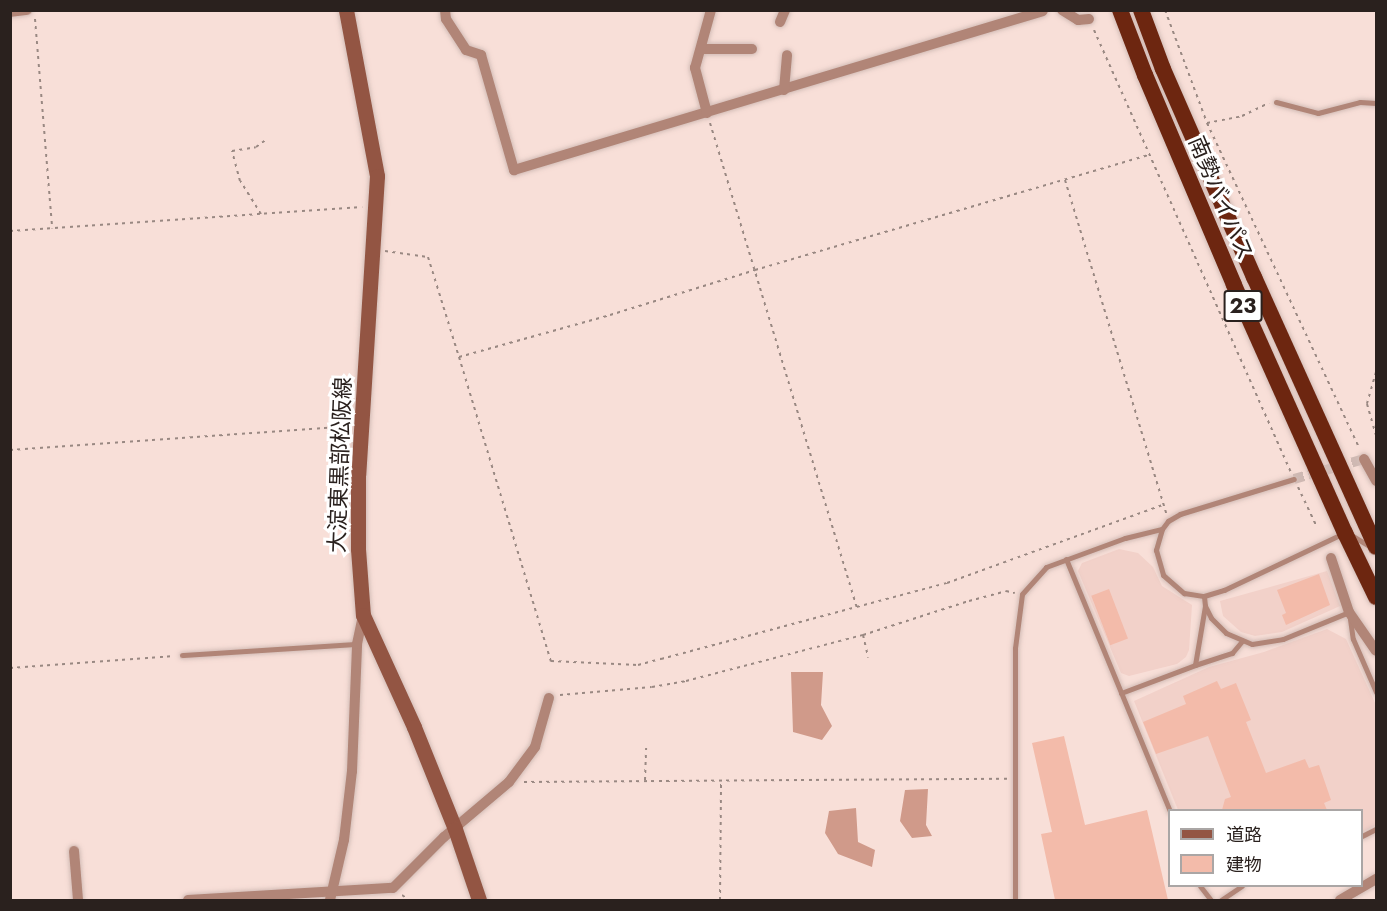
<!DOCTYPE html>
<html>
<head>
<meta charset="utf-8">
<style>
  body { margin:0 }
  #map { position:relative; width:1387px; height:911px; overflow:hidden; background:#f8dfd8; font-family:Jost,"Noto Sans JP",sans-serif }
  div>[style] { position:absolute }
  .built>* { inset:0; background:#f2d1c9 }
  .forest>* { inset:0; background:#d09a8a }
  .building>* { inset:0; background:#f3bbaa; transform-origin:0 0 }
  .minor-tunnel>* { height:10px; margin-top:-5px; transform-origin:0; background:repeating-linear-gradient(90deg,#cfb9b3 0 10px,transparent 0 15px) }
  .path>* { height:2px; margin-top:-1px; transform-origin:0; background:repeating-linear-gradient(90deg,#998882 0 3px,transparent 0 7.5px) }
  .roads { filter:drop-shadow(0 0 2px #d3bdb7) drop-shadow(0 0 2px #d3bdb7) }
  .service>* { height:5px; margin:-2.5px; padding:0 2.5px; transform-origin:2.5px; border-radius:2.5px; background:#b18577 }
  .minor>* { height:10px; margin:-5px; padding:0 5px; transform-origin:5px; border-radius:5px; background:#b18577 }
  .secondary>* { height:15px; margin:-7.5px; padding:0 7.5px; transform-origin:7.5px; border-radius:7.5px; background:#935543 }
  .trunk>* { height:16px; margin:-8px; padding:0 8px; transform-origin:8px; border-radius:8px; background:#6d2610 }
  span { translate:-50% -50%; white-space:nowrap; text-align:center; line-height:1.15; -webkit-text-stroke:6px #fff; paint-order:stroke }
  .shield-label span { padding:2px 4px; background:#fff; border:2px solid; border-radius:4px; -webkit-text-stroke-width:0 }
  .shield-label { font-size:21px; color:#2a211e; font-weight:700 }
  .street-label { font-size:22px; color:#2a211e }
  .frame { position:absolute; inset:0; border:12px solid #2a211e; pointer-events:none }
  .legend { position:absolute; left:1168px; top:809px; width:195px; height:78px; box-sizing:border-box; background:#fff; border:2px solid #aaa6a5; margin:0; padding:8px 10px; list-style:none; font-size:18px; color:#2a211e }
  .legend li { display:flex; align-items:center; gap:12px; height:30px }
  .legend b { width:30px; border:2px solid #aaa6a5 }
</style>
</head>
<body>
<div id="map">
  <div class="built">
    <div style="clip-path:polygon(1119px 549px,1138px 553px,1153px 567px,1162px 586px,1192px 605px,1189px 650px,1186px 657px,1177px 664px,1129px 676px,1121px 673px,1078px 571px,1082px 563px)"></div>
    <div style="clip-path:polygon(1327px 571px,1340px 606px,1282px 632px,1255px 636px,1241px 632px,1223px 616px,1220px 601px)"></div>
    <div style="clip-path:polygon(1327px 629px,1346px 639px,1376px 705px,1376px 825px,1362px 832px,1362px 810px,1178px 810px,1134px 701px,1209px 667px,1264px 652px)"></div>
  </div>
  <div class="forest">
    <div style="clip-path:polygon(791px 672px,823px 672px,821px 705px,832px 726px,822px 740px,793px 732px)"></div>
    <div style="clip-path:polygon(928px 789px,926px 825px,932px 836px,912px 838px,900px 821px,905px 790px)"></div>
    <div style="clip-path:polygon(856px 808px,858px 842px,875px 850px,872px 867px,838px 854px,825px 833px,829px 811px)"></div>
  </div>
  <div class="building">
    <div style="clip-path:polygon(1319px 574px,1330px 605px,1286px 625px,1282px 615px,1286px 613px,1277px 590px)"></div>
    <div style="left:1109px;top:589px;width:53px;height:19px;rotate:69deg"></div>
    <div style="clip-path:polygon(1217px 681px,1221px 689px,1236px 683px,1251px 720px,1246px 722px,1266px 773px,1305px 759px,1309px 768px,1319px 765px,1331px 800px,1324px 803px,1327px 810px,1222px 810px,1225px 799px,1231px 797px,1208px 736px,1156px 754px,1143px 722px,1186px 704px,1183px 696px)"></div>
    <div style="clip-path:polygon(1064px 736px,1085px 825px,1147px 810px,1168px 900px,1055px 900px,1041px 834px,1052px 832px,1032px 743px)"></div>
  </div>
  <div class="minor-tunnel">
    <div style="left:1294px;top:479px;width:73px;rotate:-15.9deg"></div>
  </div>
  <div class="path">
    <div style="left:1165px;top:10px;width:121px;rotate:69.6deg"></div>
    <div style="left:1207px;top:123px;width:36px;rotate:-11deg"></div>
    <div style="left:1242px;top:116px;width:30px;rotate:-26deg"></div>
    <div style="left:35px;top:19px;width:210px;rotate:85.3deg"></div>
    <div style="left:1094px;top:30px;width:483px;rotate:66deg"></div>
    <div style="left:710px;top:123px;width:507px;rotate:73.14deg"></div>
    <div style="left:1207px;top:123px;width:359px;rotate:64.9deg"></div>
    <div style="left:1065px;top:180px;width:348px;rotate:73.1deg"></div>
    <div style="left:261px;top:214px;width:39px;rotate:-122deg"></div>
    <div style="left:240px;top:181px;width:31px;rotate:-105deg"></div>
    <div style="left:232px;top:151px;width:24px;rotate:-9deg"></div>
    <div style="left:256px;top:147px;width:14px;rotate:-36deg"></div>
    <div style="left:10px;top:231px;width:353px;rotate:-3.9deg"></div>
    <div style="left:385px;top:251px;width:43px;rotate:7.9deg"></div>
    <div style="left:428px;top:257px;width:105px;rotate:72.8deg"></div>
    <div style="left:459px;top:357px;width:157px;rotate:-15.5deg"></div>
    <div style="left:610px;top:315px;width:152px;rotate:-17.2deg"></div>
    <div style="left:755px;top:270px;width:409px;rotate:-16.3deg"></div>
    <div style="left:459px;top:357px;width:318px;rotate:73.2deg"></div>
    <div style="left:551px;top:661px;width:87px;rotate:2.6deg"></div>
    <div style="left:638px;top:665px;width:24px;rotate:-15deg"></div>
    <div style="left:661px;top:659px;width:296px;rotate:-14.9deg"></div>
    <div style="left:947px;top:583px;width:230px;rotate:-19.9deg"></div>
    <div style="left:1376px;top:372px;width:33px;rotate:106deg"></div>
    <div style="left:1367px;top:404px;width:32px;rotate:74deg"></div>
    <div style="left:10px;top:450px;width:340px;rotate:-4deg"></div>
    <div style="left:1298px;top:487px;width:42px;rotate:64.7deg"></div>
    <div style="left:863px;top:635px;width:23px;rotate:77deg"></div>
    <div style="left:10px;top:668px;width:165px;rotate:-4.2deg"></div>
    <div style="left:560px;top:695px;width:92px;rotate:-5deg"></div>
    <div style="left:652px;top:687px;width:35px;rotate:-10deg"></div>
    <div style="left:686px;top:681px;width:183px;rotate:-14.6deg"></div>
    <div style="left:863px;top:635px;width:111px;rotate:-17.8deg"></div>
    <div style="left:969px;top:601px;width:38px;rotate:-15deg"></div>
    <div style="left:1006px;top:591px;width:9px;rotate:13deg"></div>
    <div style="left:645px;top:780px;width:32px;rotate:-88deg"></div>
    <div style="left:524px;top:782px;width:483px;rotate:-0.4deg"></div>
    <div style="left:402px;top:895px;width:9px;rotate:36deg"></div>
    <div style="left:720px;top:900px;width:120px;rotate:-89.5deg"></div>
  </div>
  <div class="roads">
    <div class="service">
      <div style="left:1276px;top:102px;width:43px;rotate:14.7deg"></div>
      <div style="left:1318px;top:113px;width:43px;rotate:-14.7deg"></div>
      <div style="left:1360px;top:102px;width:16px;rotate:4deg"></div>
      <div style="left:1162px;top:529px;width:22px;rotate:106deg"></div>
      <div style="left:1156px;top:550px;width:26px;rotate:74deg"></div>
      <div style="left:1163px;top:575px;width:28px;rotate:41deg"></div>
      <div style="left:1184px;top:593px;width:20px;rotate:9deg"></div>
      <div style="left:1351px;top:535px;width:21px;rotate:31deg"></div>
      <div style="left:1066px;top:559px;width:273px;rotate:67.6deg"></div>
      <div style="left:1205px;top:606px;width:10px;rotate:-96deg"></div>
      <div style="left:1204px;top:596px;width:21px;rotate:-17deg"></div>
      <div style="left:1224px;top:590px;width:131px;rotate:-25.4deg"></div>
      <div style="left:182px;top:655px;width:175px;rotate:-3.6deg"></div>
      <div style="left:1195px;top:665px;width:39px;rotate:-18deg"></div>
      <div style="left:1232px;top:653px;width:16px;rotate:-50deg"></div>
      <div style="left:1121px;top:693px;width:79px;rotate:-20.7deg"></div>
      <div style="left:1195px;top:665px;width:60px;rotate:-80.4deg"></div>
      <div style="left:1205px;top:606px;width:13px;rotate:63deg"></div>
      <div style="left:1211px;top:618px;width:21px;rotate:45deg"></div>
      <div style="left:1226px;top:633px;width:28px;rotate:23deg"></div>
      <div style="left:1252px;top:644px;width:31px;rotate:-9deg"></div>
      <div style="left:1283px;top:639px;width:71px;rotate:-22.2deg"></div>
      <div style="left:1349px;top:612px;width:27px;rotate:82deg"></div>
      <div style="left:1353px;top:639px;width:58px;rotate:66.5deg"></div>
      <div style="left:1362px;top:836px;width:16px;rotate:-27deg"></div>
      <div style="left:1200px;top:886px;width:18px;rotate:52deg"></div>
      <div style="left:1015px;top:900px;width:252px;rotate:-90deg"></div>
      <div style="left:1015px;top:648px;width:54px;rotate:-82.6deg"></div>
      <div style="left:1022px;top:594px;width:36px;rotate:-48deg"></div>
      <div style="left:1046px;top:567px;width:84px;rotate:-20.2deg"></div>
      <div style="left:1125px;top:538px;width:38px;rotate:-14deg"></div>
      <div style="left:1162px;top:529px;width:10px;rotate:-53deg"></div>
      <div style="left:1168px;top:521px;width:14px;rotate:-30deg"></div>
      <div style="left:1180px;top:514px;width:119px;rotate:-17.1deg"></div>
      <div style="left:1221px;top:900px;width:25px;rotate:-34deg"></div>
    </div>
    <div class="minor">
      <div style="left:445px;top:10px;width:9px;rotate:84deg"></div>
      <div style="left:446px;top:19px;width:37px;rotate:57deg"></div>
      <div style="left:466px;top:50px;width:16px;rotate:18deg"></div>
      <div style="left:481px;top:55px;width:120px;rotate:74deg"></div>
      <div style="left:514px;top:170px;width:552px;rotate:-16.73deg"></div>
      <div style="left:1062px;top:10px;width:19px;rotate:32deg"></div>
      <div style="left:1078px;top:20px;width:11px;rotate:-5deg"></div>
      <div style="left:10px;top:12px;width:17px;rotate:-7deg"></div>
      <div style="left:780px;top:22px;width:13px;rotate:-67deg"></div>
      <div style="left:701px;top:49px;width:51px"></div>
      <div style="left:784px;top:90px;width:35px;rotate:-85deg"></div>
      <div style="left:707px;top:113px;width:47px;rotate:-104.9deg"></div>
      <div style="left:695px;top:68px;width:60px;rotate:-74.6deg"></div>
      <div style="left:1364px;top:459px;width:25px;rotate:61deg"></div>
      <div style="left:1331px;top:558px;width:57px;rotate:71.6deg"></div>
      <div style="left:1349px;top:612px;width:47px;rotate:55.3deg"></div>
      <div style="left:74px;top:851px;width:49px;rotate:85.3deg"></div>
      <div style="left:188px;top:900px;width:205px;rotate:-3.4deg"></div>
      <div style="left:393px;top:888px;width:72px;rotate:-45deg"></div>
      <div style="left:444px;top:837px;width:85px;rotate:-40.2deg"></div>
      <div style="left:509px;top:782px;width:44px;rotate:-53.4deg"></div>
      <div style="left:535px;top:747px;width:51px;rotate:-74.1deg"></div>
      <div style="left:330px;top:900px;width:62px;rotate:-76.9deg"></div>
      <div style="left:344px;top:840px;width:69px;rotate:-83.4deg"></div>
      <div style="left:352px;top:771px;width:127px;rotate:-87.7deg"></div>
      <div style="left:357px;top:644px;width:30px;rotate:-78deg"></div>
      <div style="left:1340px;top:900px;width:42px;rotate:-30.3deg"></div>
    </div>
    <div class="secondary">
      <div style="left:346px;top:10px;width:169px;rotate:79.4deg"></div>
      <div style="left:377px;top:176px;width:299px;rotate:93.6deg"></div>
      <div style="left:358px;top:474px;width:75px;rotate:90deg"></div>
      <div style="left:358px;top:549px;width:66px;rotate:85.7deg"></div>
      <div style="left:363px;top:615px;width:123px;rotate:65.5deg"></div>
      <div style="left:414px;top:727px;width:110px;rotate:68.1deg"></div>
      <div style="left:455px;top:829px;width:75px;rotate:71.3deg"></div>
    </div>
    <div class="trunk">
      <div style="left:1120px;top:10px;width:70px;rotate:69deg"></div>
      <div style="left:1145px;top:75px;width:228px;rotate:67deg"></div>
      <div style="left:1234px;top:285px;width:272px;rotate:65.9deg"></div>
      <div style="left:1345px;top:533px;width:71px;rotate:64.2deg"></div>
      <div style="left:1141px;top:10px;width:63px;rotate:69.6deg"></div>
      <div style="left:1163px;top:69px;width:227px;rotate:66.4deg"></div>
      <div style="left:1254px;top:277px;width:296px;rotate:65.7deg"></div>
    </div>
  </div>
  <div class="shield-label">
    <span style="left:1243px;top:306px">23</span>
  </div>
  <div class="street-label">
    <span style="left:1221px;top:198px;rotate:67deg">南勢バイパス</span>
    <span style="left:340px;top:465px;rotate:-88deg">大淀東黒部松阪線</span>
  </div>
  <div class="frame"></div>
  <ul class="legend">
  <li><b style="height:8px;background:#935543"></b>道路</li>
  <li><b style="height:16px;background:#f3bbaa"></b>建物</li>
  </ul>
</div>
</body>
</html>
